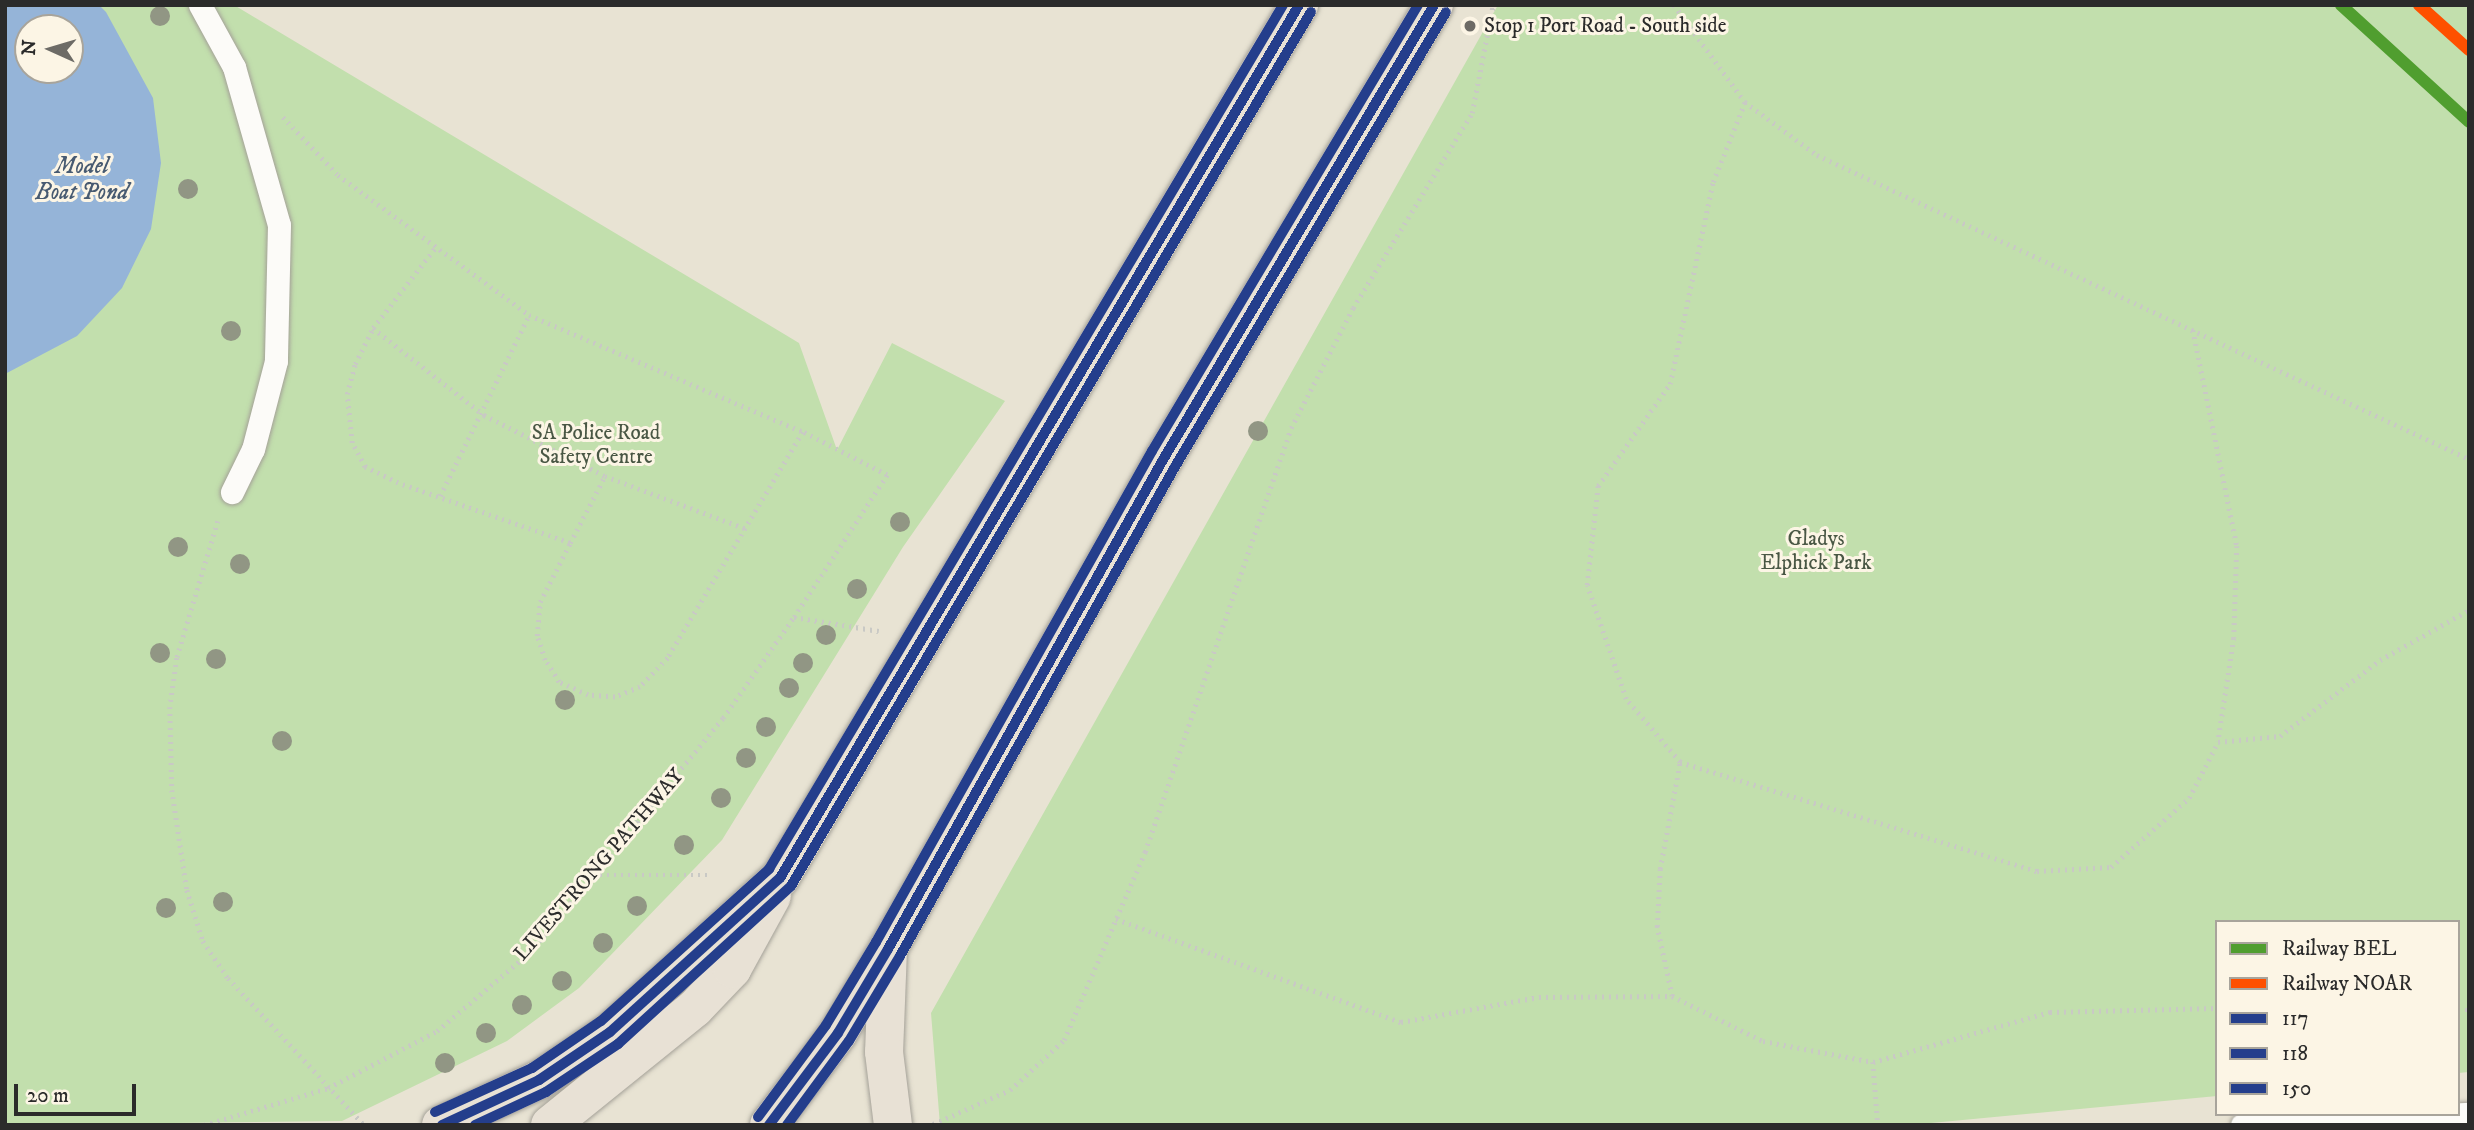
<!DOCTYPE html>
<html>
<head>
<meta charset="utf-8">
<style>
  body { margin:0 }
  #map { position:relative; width:2474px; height:1130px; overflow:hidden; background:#e8e3d3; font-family:"IM FELL DW Pica",serif }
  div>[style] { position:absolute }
  .green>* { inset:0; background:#c2dfad }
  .water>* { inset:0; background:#95b4d8 }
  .path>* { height:4.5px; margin-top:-2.25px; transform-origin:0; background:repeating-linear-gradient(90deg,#c9c9c5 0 2px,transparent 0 7px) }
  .roads { filter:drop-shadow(0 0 2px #a4a198) drop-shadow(0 0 2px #a4a198) }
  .lane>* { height:23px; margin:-11.5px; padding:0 11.5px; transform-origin:11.5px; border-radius:11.5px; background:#fcfbf8 }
  .primary>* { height:38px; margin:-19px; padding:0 19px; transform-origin:19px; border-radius:19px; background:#e8e1d5 }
  .highway>* { height:38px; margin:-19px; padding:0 19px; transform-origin:19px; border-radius:19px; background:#e8e1d5 }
  .bus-1>* { height:10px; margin:-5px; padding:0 5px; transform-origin:5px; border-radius:5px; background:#243e8c }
  .bus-2>* { height:10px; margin:-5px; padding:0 5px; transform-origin:5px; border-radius:5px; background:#243e8c }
  .bus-3>* { height:10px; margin:-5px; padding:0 5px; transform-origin:5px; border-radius:5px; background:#243e8c }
  .rail-1>* { height:12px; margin:-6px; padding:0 6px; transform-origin:6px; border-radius:6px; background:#509e2f }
  .rail-2>* { height:12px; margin:-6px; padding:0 6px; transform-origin:6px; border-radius:6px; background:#fe5000 }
  .trees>* { width:20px; height:20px; margin:-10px; border-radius:50%; background:#919684 }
  .dots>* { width:19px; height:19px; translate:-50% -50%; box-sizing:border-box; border:4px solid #fcf5e5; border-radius:50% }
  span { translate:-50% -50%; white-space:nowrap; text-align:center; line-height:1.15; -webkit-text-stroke:6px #fcf5e5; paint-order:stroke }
  .poi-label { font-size:21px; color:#2b2b2b }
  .left { translate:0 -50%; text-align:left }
  .park-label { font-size:21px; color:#495744 }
  .street-label { font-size:21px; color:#2b2b2b }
  .water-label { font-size:23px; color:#475a71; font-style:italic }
  .frame { position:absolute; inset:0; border:7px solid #2b2b2b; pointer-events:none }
  .legend { position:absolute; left:2215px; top:920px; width:245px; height:196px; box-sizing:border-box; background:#fcf5e5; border:2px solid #a8a49b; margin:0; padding:9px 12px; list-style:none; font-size:21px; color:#2b2b2b }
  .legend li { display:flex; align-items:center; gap:14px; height:35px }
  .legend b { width:35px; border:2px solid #a8a49b }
  .north { position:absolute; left:14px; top:14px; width:70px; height:70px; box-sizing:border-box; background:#fcf5e5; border:2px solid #a8a49b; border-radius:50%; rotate:274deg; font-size:19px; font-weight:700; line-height:28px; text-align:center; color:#2b2b2b }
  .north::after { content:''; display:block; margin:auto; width:24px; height:32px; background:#6d6b66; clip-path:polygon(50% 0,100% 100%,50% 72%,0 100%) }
  .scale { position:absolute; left:14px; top:1084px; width:122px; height:32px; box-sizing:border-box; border:4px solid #2b2b2b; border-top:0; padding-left:9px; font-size:21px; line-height:24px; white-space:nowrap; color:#2b2b2b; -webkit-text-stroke:5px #fcf5e5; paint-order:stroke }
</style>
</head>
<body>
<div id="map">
  <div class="green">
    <div style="clip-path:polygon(evenodd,5px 5px,234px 5px,799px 343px,837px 450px,892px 343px,1005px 401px,903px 547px,722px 840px,579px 988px,507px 1041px,342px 1121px,5px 1125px,5px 5px,28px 28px,70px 28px,70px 70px,28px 70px,28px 28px)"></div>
    <div style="clip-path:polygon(1498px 5px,2469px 5px,2469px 1072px,2458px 1073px,2458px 922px,2217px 922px,2217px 1096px,1910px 1125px,940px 1125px,931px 1013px)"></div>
  </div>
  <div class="water">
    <div style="clip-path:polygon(evenodd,5px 5px,99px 5px,106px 12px,153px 98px,161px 163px,151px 229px,122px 288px,77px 336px,5px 374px,5px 5px,28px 28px,70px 28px,70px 70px,28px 70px,28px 28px)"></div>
  </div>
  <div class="path">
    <div style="left:1674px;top:5px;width:120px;rotate:53.8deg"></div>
    <div style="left:1745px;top:102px;width:89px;rotate:36.4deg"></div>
    <div style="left:1817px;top:155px;width:719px;rotate:25deg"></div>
    <div style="left:283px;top:117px;width:80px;rotate:46.5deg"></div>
    <div style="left:338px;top:175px;width:237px;rotate:36.2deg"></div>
    <div style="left:529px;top:315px;width:298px;rotate:23.1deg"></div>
    <div style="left:803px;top:432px;width:263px;rotate:120.9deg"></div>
    <div style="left:668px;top:658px;width:40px;rotate:134deg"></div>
    <div style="left:640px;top:687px;width:27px;rotate:158deg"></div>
    <div style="left:615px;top:697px;width:27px;rotate:-176deg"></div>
    <div style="left:588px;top:695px;width:32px;rotate:-156deg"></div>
    <div style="left:559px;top:682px;width:26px;rotate:-122deg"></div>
    <div style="left:545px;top:660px;width:25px;rotate:-108deg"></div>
    <div style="left:537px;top:636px;width:34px;rotate:-85deg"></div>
    <div style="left:540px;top:602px;width:66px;rotate:-63deg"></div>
    <div style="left:570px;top:543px;width:182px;rotate:-160.8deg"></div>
    <div style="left:398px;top:483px;width:37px;rotate:-154deg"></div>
    <div style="left:365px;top:467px;width:27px;rotate:-118deg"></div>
    <div style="left:352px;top:443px;width:49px;rotate:-95.8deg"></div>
    <div style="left:347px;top:394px;width:31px;rotate:-75deg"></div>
    <div style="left:355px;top:364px;width:40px;rotate:-63.4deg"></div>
    <div style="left:373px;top:328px;width:101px;rotate:-52.2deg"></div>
    <div style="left:373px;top:328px;width:141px;rotate:38.1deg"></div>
    <div style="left:484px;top:415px;width:136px;rotate:26.8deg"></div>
    <div style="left:605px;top:476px;width:152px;rotate:20.5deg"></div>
    <div style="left:2193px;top:330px;width:220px;rotate:78.5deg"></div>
    <div style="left:2237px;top:546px;width:92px;rotate:91.9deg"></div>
    <div style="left:2234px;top:638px;width:105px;rotate:98.7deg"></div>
    <div style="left:440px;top:496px;width:202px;rotate:-63.8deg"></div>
    <div style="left:218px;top:521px;width:143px;rotate:106.7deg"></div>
    <div style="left:177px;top:658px;width:49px;rotate:98.1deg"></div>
    <div style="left:170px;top:707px;width:83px;rotate:88.6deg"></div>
    <div style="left:172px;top:790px;width:101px;rotate:81.5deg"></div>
    <div style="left:187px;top:890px;width:53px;rotate:72.6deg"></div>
    <div style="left:203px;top:941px;width:45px;rotate:56deg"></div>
    <div style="left:228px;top:978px;width:200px;rotate:47.2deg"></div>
    <div style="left:570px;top:543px;width:76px;rotate:-62.4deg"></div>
    <div style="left:794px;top:617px;width:170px;rotate:-56.8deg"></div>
    <div style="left:887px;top:475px;width:94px;rotate:-152.9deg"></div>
    <div style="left:1680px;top:762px;width:373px;rotate:17deg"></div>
    <div style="left:2037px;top:871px;width:74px;rotate:-3.1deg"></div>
    <div style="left:2111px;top:867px;width:104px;rotate:-41.5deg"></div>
    <div style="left:2189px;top:798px;width:63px;rotate:-62.6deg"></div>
    <div style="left:2218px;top:742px;width:62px;rotate:-5.5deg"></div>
    <div style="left:2280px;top:736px;width:126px;rotate:-37.2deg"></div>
    <div style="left:2380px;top:660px;width:102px;rotate:-29.3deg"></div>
    <div style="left:593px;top:875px;width:117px"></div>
    <div style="left:1116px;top:919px;width:303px;rotate:19.9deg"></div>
    <div style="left:1401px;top:1022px;width:140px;rotate:-10.3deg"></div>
    <div style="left:1539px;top:997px;width:133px;rotate:-0.4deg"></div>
    <div style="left:1672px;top:996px;width:102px;rotate:26.3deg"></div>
    <div style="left:1763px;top:1041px;width:112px;rotate:10.8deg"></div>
    <div style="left:1873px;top:1062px;width:184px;rotate:-15.8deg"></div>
    <div style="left:2050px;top:1012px;width:167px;rotate:-1.4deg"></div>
    <div style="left:1672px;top:996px;width:71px;rotate:-102.3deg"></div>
    <div style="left:1657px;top:927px;width:58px;rotate:-87deg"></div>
    <div style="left:1660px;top:869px;width:109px;rotate:-79.4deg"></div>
    <div style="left:1680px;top:762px;width:83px;rotate:-130.6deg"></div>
    <div style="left:1626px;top:699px;width:120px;rotate:-108.9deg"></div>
    <div style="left:1587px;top:585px;width:100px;rotate:-83.7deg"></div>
    <div style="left:1598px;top:486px;width:125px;rotate:-54.8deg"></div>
    <div style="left:1670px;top:384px;width:207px;rotate:-78deg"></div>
    <div style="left:1713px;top:182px;width:86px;rotate:-68.2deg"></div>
    <div style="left:2458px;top:1010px;width:11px"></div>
    <div style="left:1873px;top:1062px;width:63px;rotate:85.5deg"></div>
    <div style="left:933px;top:1124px;width:84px;rotate:-23.8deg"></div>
    <div style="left:1010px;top:1090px;width:74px;rotate:-42.8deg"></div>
    <div style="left:1064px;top:1040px;width:205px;rotate:-66.7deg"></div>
    <div style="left:1145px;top:852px;width:448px;rotate:-71deg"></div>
    <div style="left:1291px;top:428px;width:135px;rotate:-62.7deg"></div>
    <div style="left:1353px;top:308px;width:228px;rotate:-58.6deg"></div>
    <div style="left:1472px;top:113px;width:110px;rotate:-79deg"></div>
    <div style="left:204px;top:1125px;width:129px;rotate:-16.6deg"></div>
    <div style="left:328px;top:1088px;width:123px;rotate:-27.6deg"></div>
    <div style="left:437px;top:1031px;width:122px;rotate:-40.3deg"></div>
    <div style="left:530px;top:952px;width:303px;rotate:-50.5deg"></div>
    <div style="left:723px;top:718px;width:123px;rotate:-54.9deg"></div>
    <div style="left:794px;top:617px;width:86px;rotate:9.4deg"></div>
  </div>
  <div class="roads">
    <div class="lane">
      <div style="left:200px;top:5px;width:71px;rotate:61.3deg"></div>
      <div style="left:234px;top:67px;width:164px;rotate:74.1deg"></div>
      <div style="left:279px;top:225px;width:136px;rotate:91.3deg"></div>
      <div style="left:276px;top:361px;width:91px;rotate:104.6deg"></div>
      <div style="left:253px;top:449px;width:48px;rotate:116deg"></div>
      <div style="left:2242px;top:1125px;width:227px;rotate:-2.8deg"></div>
    </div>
    <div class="primary">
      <div style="left:441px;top:1125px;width:108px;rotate:-24.7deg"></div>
      <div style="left:539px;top:1080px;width:86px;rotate:-34.1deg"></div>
      <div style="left:610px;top:1032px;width:229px;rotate:-42.2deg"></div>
      <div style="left:780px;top:878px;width:1016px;rotate:-59.27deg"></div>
      <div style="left:550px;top:1125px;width:186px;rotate:-38.9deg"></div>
      <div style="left:695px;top:1008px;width:54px;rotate:-46.5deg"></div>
      <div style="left:732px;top:969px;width:83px;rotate:-61.3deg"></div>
      <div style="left:769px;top:1125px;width:115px;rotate:-53.1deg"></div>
      <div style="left:838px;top:1033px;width:98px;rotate:-59.2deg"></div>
      <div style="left:888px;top:949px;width:563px;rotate:-60.66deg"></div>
      <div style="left:1164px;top:458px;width:527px;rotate:-59.2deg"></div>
    </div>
    <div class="highway">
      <div style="left:888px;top:949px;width:103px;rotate:92.2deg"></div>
      <div style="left:884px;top:1052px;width:74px;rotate:83deg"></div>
    </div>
  </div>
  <div class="bus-1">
    <div style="left:442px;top:1125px;width:107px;rotate:-24.9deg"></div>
    <div style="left:539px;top:1080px;width:86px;rotate:-34.1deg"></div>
    <div style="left:610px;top:1032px;width:229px;rotate:-42.2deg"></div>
    <div style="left:780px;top:878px;width:1016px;rotate:-59.27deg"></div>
    <div style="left:769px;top:1125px;width:115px;rotate:-53.1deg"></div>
    <div style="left:838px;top:1033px;width:98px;rotate:-59.2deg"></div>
    <div style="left:888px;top:949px;width:563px;rotate:-60.66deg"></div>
    <div style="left:1164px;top:458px;width:527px;rotate:-59.2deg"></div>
  </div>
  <div class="bus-2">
    <div style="left:475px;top:1125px;width:78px;rotate:-24.9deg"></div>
    <div style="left:546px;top:1092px;width:87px;rotate:-33.7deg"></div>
    <div style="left:618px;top:1044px;width:234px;rotate:-42.4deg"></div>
    <div style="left:791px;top:886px;width:1017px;rotate:-59.25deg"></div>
    <div style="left:787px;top:1125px;width:104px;rotate:-53.6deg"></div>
    <div style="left:849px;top:1041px;width:99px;rotate:-59deg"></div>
    <div style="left:900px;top:956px;width:563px;rotate:-60.66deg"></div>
    <div style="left:1176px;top:465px;width:527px;rotate:-59.2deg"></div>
  </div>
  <div class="bus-3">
    <div style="left:435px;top:1112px;width:107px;rotate:-24.4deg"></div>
    <div style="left:532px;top:1068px;width:83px;rotate:-34.3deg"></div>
    <div style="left:601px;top:1021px;width:227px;rotate:-42.1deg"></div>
    <div style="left:769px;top:869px;width:1005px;rotate:-59.25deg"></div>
    <div style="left:758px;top:1117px;width:114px;rotate:-53.5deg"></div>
    <div style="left:826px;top:1025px;width:97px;rotate:-58.9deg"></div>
    <div style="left:876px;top:942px;width:563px;rotate:-60.66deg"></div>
    <div style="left:1152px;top:451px;width:519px;rotate:-59.19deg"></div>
  </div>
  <div class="rail-1">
    <div style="left:2341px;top:5px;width:173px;rotate:42.4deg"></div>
  </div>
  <div class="rail-2">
    <div style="left:2419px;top:5px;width:67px;rotate:42deg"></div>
  </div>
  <div class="trees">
    <div style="left:160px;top:16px"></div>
    <div style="left:188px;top:189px"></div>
    <div style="left:231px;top:331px"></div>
    <div style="left:1258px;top:431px"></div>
    <div style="left:900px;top:522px"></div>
    <div style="left:178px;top:547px"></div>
    <div style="left:240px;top:564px"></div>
    <div style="left:857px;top:589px"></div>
    <div style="left:826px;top:635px"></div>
    <div style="left:160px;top:653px"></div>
    <div style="left:216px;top:659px"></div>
    <div style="left:803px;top:663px"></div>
    <div style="left:789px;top:688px"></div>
    <div style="left:565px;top:700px"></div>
    <div style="left:766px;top:727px"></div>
    <div style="left:282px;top:741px"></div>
    <div style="left:746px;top:758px"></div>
    <div style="left:721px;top:798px"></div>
    <div style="left:684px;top:845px"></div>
    <div style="left:223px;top:902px"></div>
    <div style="left:637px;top:906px"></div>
    <div style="left:166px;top:908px"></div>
    <div style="left:603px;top:943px"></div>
    <div style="left:562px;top:981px"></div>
    <div style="left:522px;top:1005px"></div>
    <div style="left:486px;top:1033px"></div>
    <div style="left:445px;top:1063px"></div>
  </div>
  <div class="dots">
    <div style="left:1470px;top:26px;background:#6d6b66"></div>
  </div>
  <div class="poi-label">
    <span class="left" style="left:1484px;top:26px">Stop 1 Port Road - South side</span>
  </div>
  <div class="park-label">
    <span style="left:596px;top:445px">SA Police Road<br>Safety Centre</span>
    <span style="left:1816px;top:551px">Gladys<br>Elphick Park</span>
  </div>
  <div class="street-label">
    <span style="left:599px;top:865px;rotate:-49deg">LIVESTRONG PATHWAY</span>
  </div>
  <div class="water-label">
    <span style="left:82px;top:180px">Model<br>Boat Pond</span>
  </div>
  <div class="frame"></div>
  <ul class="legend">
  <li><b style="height:9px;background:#509e2f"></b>Railway BEL</li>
  <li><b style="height:9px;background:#fe5000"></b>Railway NOAR</li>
  <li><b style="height:9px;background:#243e8c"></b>117</li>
  <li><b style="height:9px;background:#243e8c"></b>118</li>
  <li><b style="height:9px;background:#243e8c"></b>150</li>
  </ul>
  <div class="north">N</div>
  <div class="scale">20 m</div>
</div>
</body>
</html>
